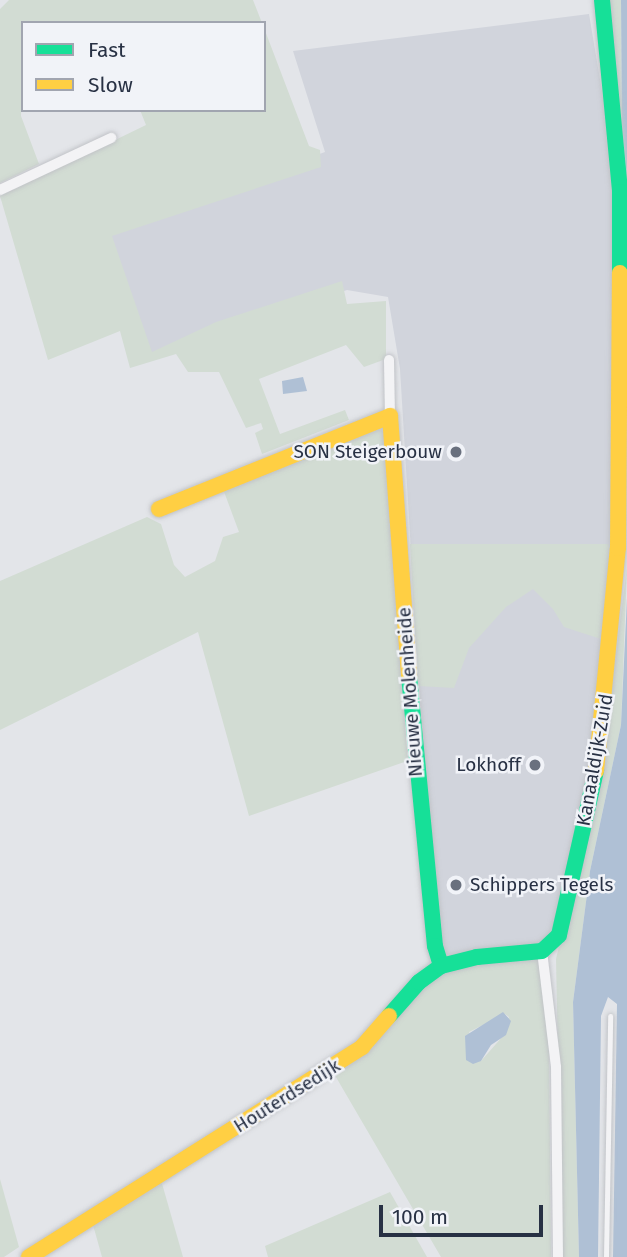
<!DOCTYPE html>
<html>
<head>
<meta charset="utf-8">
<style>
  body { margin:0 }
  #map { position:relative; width:627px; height:1257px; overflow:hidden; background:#e3e5e9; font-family:"Fira Sans",sans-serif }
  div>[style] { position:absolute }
  .built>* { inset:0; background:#d1d4dc }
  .green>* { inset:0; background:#d2dcd3 }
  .water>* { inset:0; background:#afc0d5 }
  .roads { filter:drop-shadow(0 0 2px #c1c3c7) drop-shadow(0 0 2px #c1c3c7) }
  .lane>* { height:5px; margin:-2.5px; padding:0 2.5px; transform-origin:2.5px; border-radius:2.5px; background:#f3f3f5 }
  .street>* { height:10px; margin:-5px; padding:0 5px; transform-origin:5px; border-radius:5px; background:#f3f3f5 }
  .fast>* { height:16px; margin:-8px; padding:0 8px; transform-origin:8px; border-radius:8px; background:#16e098 }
  .slow>* { height:16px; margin:-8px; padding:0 8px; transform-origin:8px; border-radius:8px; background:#ffcf43 }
  .dots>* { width:19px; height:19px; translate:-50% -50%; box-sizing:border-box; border:4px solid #f1f3f8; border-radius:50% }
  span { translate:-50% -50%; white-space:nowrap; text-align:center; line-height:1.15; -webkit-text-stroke:5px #f1f3f8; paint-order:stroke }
  .poi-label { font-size:19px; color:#283144 }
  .right { translate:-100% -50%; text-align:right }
  .left { translate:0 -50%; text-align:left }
  .street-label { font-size:19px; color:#283144 }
  .legend { position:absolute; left:21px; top:21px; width:245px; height:91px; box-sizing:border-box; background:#f1f3f8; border:2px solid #a1a5b0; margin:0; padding:9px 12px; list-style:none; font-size:21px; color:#283144 }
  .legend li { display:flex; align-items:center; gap:14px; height:35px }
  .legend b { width:35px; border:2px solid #a1a5b0 }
  .scale { position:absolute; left:379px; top:1205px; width:164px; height:32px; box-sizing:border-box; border:4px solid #283144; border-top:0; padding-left:9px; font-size:21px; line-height:24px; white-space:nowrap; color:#283144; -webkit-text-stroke:5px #f1f3f8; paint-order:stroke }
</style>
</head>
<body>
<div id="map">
  <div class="built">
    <div style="clip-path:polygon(589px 14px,611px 145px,613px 212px,615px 493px,597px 733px,553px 936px,541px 946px,451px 955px,443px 953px,423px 750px,400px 369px,388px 297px,347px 290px,140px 357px,105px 231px,325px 152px,293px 51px)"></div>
  </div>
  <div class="green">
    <div style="clip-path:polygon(9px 0,253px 0,262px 23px,23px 23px,21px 116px,39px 164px,0 183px,0 9px)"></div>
    <div style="clip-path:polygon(607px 0,621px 0,622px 130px,621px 118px)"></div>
    <div style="clip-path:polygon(264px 28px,309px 146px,320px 150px,321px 167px,112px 236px,152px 352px,216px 322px,342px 281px,347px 304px,386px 301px,386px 359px,364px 367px,346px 345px,259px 379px,280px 434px,345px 410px,349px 420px,262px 454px,255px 433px,263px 429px,261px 423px,246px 428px,219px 372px,188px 372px,176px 354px,130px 368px,120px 331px,48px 360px,0 196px,146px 125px,140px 110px,264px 110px)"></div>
    <div style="clip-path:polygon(378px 429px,388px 433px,410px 760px,249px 816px,198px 632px,0 730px,0 581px,147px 517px,161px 524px,174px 565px,185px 577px,215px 561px,223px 537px,239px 532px,223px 489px)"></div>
    <div style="clip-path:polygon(410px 544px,612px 544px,604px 640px,564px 627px,553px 609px,533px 589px,506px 607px,469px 648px,454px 688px,418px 686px)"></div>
    <div style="clip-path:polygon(627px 567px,621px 725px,590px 871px,573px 1002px,579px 1257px,562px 1257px,556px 959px,602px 763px)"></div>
    <div style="clip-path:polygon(evenodd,536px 957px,543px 973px,549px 1041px,551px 1257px,441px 1257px,333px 1072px,427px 981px,457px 967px,536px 957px,505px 1014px,509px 1017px,503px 1036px,481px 1061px,469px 1032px,505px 1014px)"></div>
    <div style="clip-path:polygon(0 1179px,19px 1247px,4px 1257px,0 1257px)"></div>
    <div style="clip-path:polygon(161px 1180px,183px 1257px,102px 1257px,93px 1225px)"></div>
    <div style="clip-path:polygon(390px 1192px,427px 1257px,268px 1257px,265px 1246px)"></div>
  </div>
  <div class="water">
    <div style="clip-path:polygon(621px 0,627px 0,627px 174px,622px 130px)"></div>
    <div style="clip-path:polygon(303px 377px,307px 391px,283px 394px,282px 381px)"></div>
    <div style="clip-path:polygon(627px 598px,627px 1257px,613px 1257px,617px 1004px,608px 997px,601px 1016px,598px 1257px,579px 1257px,573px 1002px,590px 871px,621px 725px)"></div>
    <div style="clip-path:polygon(503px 1012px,511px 1021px,506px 1035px,491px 1045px,481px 1061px,473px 1064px,466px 1060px,465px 1036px)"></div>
  </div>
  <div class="roads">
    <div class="lane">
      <div style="left:606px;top:1257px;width:241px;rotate:-89deg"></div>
    </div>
    <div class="street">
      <div style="left:0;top:190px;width:123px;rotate:-25.1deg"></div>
      <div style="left:389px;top:360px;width:56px;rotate:89deg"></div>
      <div style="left:542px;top:951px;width:117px;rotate:83.1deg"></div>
      <div style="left:556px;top:1067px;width:190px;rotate:89.4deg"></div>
    </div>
    <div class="fast">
      <div style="left:602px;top:0;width:193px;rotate:84.6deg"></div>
      <div style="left:620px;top:192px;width:81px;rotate:90deg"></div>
      <div style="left:409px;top:676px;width:271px;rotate:84.5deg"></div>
      <div style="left:435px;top:946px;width:21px;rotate:73deg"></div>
      <div style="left:389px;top:1016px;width:45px;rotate:-48.6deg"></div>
      <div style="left:419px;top:982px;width:27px;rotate:-36deg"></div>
      <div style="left:441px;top:966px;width:37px;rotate:-14deg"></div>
      <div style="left:477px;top:957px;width:65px;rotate:-5.3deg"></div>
      <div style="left:542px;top:951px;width:23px;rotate:-43deg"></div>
      <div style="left:559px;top:935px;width:168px;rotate:-77.3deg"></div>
    </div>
    <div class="slow">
      <div style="left:159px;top:509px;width:249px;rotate:-21.9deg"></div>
      <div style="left:390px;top:416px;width:261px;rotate:85.8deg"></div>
      <div style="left:596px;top:771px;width:224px;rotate:-84.4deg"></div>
      <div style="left:618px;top:548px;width:275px;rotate:-89.6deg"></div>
      <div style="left:29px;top:1257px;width:394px;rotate:-32.2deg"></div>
      <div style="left:362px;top:1047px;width:41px;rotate:-48.9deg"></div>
    </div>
  </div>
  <div class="dots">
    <div style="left:456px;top:452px;background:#69707e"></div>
    <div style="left:535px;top:765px;background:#69707e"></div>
    <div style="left:456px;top:885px;background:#69707e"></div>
  </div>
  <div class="poi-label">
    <span class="right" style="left:442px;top:452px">SON Steigerbouw</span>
    <span class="right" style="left:521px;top:765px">Lokhoff</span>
    <span class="left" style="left:470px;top:885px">Schippers Tegels</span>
  </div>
  <div class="street-label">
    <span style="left:410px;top:692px;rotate:-94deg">Nieuwe Molenheide</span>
    <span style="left:595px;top:760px;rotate:-80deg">Kanaaldijk-Zuid</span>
    <span style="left:287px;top:1096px;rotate:-32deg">Houterdsedijk</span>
  </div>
  <ul class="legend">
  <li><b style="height:9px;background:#16e098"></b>Fast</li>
  <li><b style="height:9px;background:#ffcf43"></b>Slow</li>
  </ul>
  <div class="scale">100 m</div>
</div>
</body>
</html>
